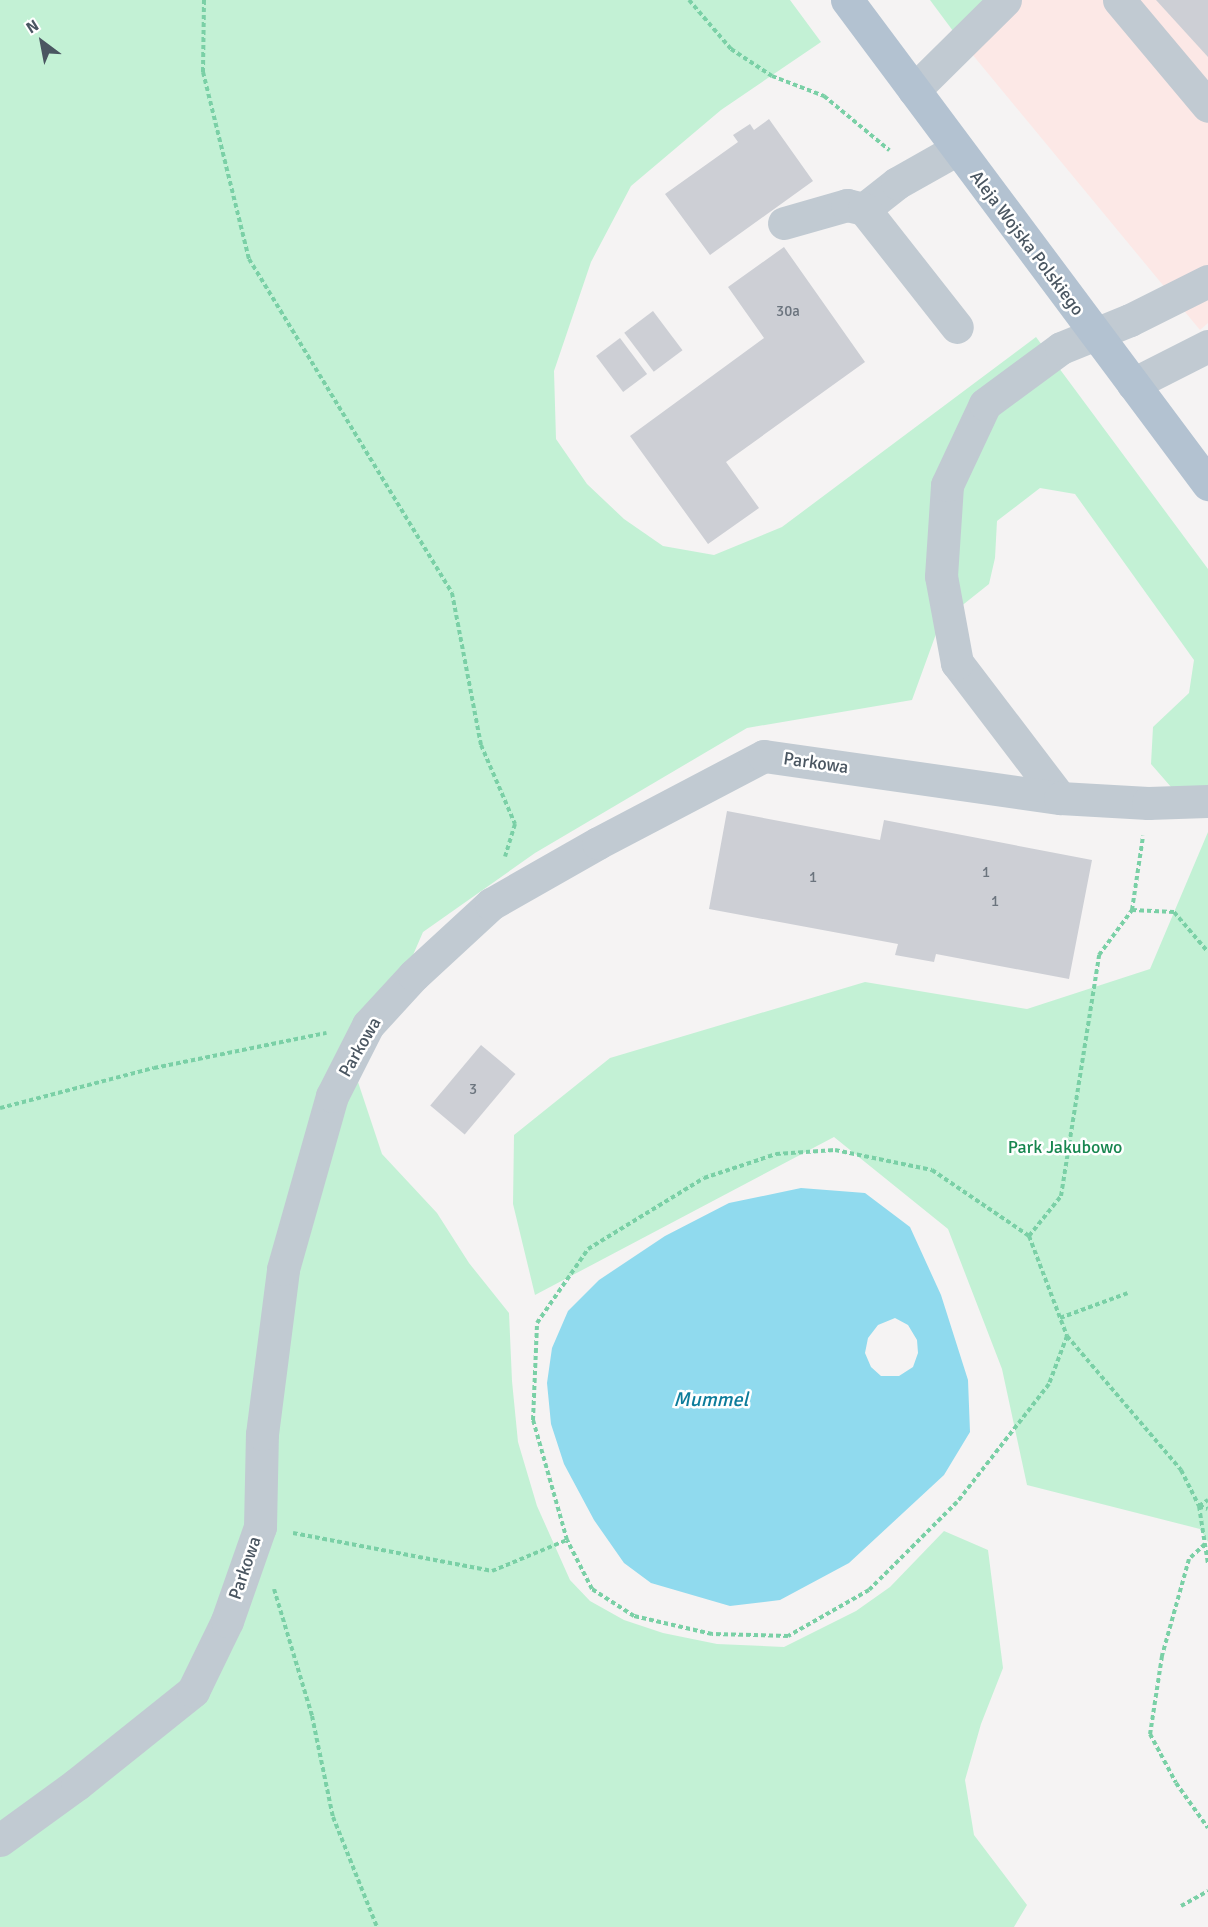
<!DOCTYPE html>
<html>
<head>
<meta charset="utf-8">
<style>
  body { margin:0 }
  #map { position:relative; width:1208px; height:1927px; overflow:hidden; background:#f5f3f3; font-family:Signika,sans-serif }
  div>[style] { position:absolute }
  .medical>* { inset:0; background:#fce8e6 }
  .green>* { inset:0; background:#c3f1d5 }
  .water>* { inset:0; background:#90daee }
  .building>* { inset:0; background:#cdcfd5; transform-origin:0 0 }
  .path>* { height:4px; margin-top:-2px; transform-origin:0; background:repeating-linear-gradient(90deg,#7ad0a6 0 4.5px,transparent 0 7.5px) }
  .minor>* { height:33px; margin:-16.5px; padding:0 16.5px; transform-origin:16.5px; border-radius:16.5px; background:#c1cad2 }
  .major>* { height:33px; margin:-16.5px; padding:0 16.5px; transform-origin:16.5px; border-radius:16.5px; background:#b3c2d1 }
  span { translate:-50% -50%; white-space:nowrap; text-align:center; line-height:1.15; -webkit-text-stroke:5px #fff; paint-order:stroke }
  .number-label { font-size:15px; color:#6b747e }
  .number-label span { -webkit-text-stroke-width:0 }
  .street-label { font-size:18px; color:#4a5661 }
  .park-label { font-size:18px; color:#17864f }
  .water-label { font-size:20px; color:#0c7c9b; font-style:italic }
  .north { position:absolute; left:12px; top:12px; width:60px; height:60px; -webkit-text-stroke:4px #fff; paint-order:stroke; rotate:328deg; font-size:16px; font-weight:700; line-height:24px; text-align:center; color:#4a5661 }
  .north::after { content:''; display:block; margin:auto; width:21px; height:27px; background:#4a5661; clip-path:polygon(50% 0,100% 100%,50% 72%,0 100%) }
</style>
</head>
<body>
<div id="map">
  <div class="medical">
    <div style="clip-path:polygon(985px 0,1208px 0,1208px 323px,1200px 330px,953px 31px)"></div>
  </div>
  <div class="green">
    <div style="clip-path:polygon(0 0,790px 0,821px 42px,721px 110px,631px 186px,591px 262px,554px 371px,556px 439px,587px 484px,624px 519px,663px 546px,714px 555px,782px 527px,1036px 337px,1208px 569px,1208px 794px,1178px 795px,1151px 764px,1153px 727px,1189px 693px,1194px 660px,1075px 494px,1040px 488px,997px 521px,995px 558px,989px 584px,940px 623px,912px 700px,747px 728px,535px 853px,423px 932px,358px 1082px,382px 1154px,437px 1213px,469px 1263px,509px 1313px,512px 1381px,518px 1442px,537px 1506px,570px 1580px,590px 1601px,624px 1620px,663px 1633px,717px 1644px,784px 1647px,856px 1611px,890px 1587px,944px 1531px,988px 1550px,1003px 1668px,981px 1724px,965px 1780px,974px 1835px,1027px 1905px,1014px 1927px,0 1927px)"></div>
    <div style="clip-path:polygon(930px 0,985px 0,953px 31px)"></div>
    <div style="clip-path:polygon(1208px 832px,1208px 1542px,1200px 1529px,1027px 1485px,1002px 1369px,948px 1229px,834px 1137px,535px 1295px,513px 1204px,514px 1135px,610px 1058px,865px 982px,1027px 1009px,1150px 969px)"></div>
  </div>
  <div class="water">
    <div style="clip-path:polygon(evenodd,801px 1188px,865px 1193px,910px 1227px,941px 1295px,968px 1380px,970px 1432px,944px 1475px,849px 1563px,780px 1600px,730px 1606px,651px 1583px,624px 1563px,594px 1520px,564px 1464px,551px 1424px,547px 1383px,552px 1348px,568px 1311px,599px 1280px,665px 1236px,729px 1203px,801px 1188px,895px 1318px,908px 1325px,917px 1340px,918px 1353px,913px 1367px,899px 1376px,881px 1376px,871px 1367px,865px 1353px,868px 1338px,878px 1325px,895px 1318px)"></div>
  </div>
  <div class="building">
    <div style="clip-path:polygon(1156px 0,1208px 0,1208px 57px)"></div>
    <div style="clip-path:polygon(769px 119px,813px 181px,710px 255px,665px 194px,738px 142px,733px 135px,750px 124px,754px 130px)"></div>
    <div style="clip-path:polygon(784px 247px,865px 362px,726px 462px,759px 508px,708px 544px,630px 436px,764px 338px,728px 287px)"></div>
    <div style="left:653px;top:311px;width:49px;height:36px;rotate:53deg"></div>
    <div style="left:620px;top:338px;width:45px;height:30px;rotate:53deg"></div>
    <div style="clip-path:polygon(727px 811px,880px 840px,884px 820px,1092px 860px,1069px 979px,936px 954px,934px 962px,895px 955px,898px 944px,709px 909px)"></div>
    <div style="left:481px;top:1045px;width:45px;height:79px;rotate:40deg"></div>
  </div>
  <div class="path">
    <div style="left:204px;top:0;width:72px;rotate:90.8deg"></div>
    <div style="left:203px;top:72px;width:193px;rotate:76.2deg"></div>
    <div style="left:249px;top:259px;width:391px;rotate:58.7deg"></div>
    <div style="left:452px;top:593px;width:155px;rotate:79.2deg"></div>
    <div style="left:481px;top:745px;width:86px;rotate:66.7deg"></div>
    <div style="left:515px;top:824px;width:34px;rotate:107deg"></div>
    <div style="left:689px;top:0;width:65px;rotate:49.4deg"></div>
    <div style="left:731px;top:49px;width:49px;rotate:33.4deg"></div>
    <div style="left:772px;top:76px;width:56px;rotate:21deg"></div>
    <div style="left:824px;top:96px;width:85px;rotate:39.7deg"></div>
    <div style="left:1132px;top:910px;width:42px;rotate:2.7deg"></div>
    <div style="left:1174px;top:912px;width:52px;rotate:49.6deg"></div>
    <div style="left:0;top:1108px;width:159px;rotate:-14.6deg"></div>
    <div style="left:154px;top:1068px;width:176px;rotate:-11.5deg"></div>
    <div style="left:835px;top:1150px;width:99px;rotate:11.7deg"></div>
    <div style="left:932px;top:1170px;width:117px;rotate:34.2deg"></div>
    <div style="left:1029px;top:1236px;width:107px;rotate:69.2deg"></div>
    <div style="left:1067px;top:1336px;width:51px;rotate:110.6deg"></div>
    <div style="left:1049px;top:1384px;width:150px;rotate:127.9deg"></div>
    <div style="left:957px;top:1502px;width:124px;rotate:135deg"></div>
    <div style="left:869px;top:1590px;width:93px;rotate:150.4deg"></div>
    <div style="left:788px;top:1636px;width:76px;rotate:-178.5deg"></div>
    <div style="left:712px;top:1634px;width:80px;rotate:-167deg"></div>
    <div style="left:634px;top:1616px;width:50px;rotate:-147.3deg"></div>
    <div style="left:592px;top:1589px;width:55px;rotate:-117deg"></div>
    <div style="left:567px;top:1540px;width:125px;rotate:-105.8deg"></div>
    <div style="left:533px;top:1420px;width:97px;rotate:-87.6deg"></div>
    <div style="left:537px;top:1323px;width:90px;rotate:-55.4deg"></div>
    <div style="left:588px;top:1249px;width:136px;rotate:-31.5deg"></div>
    <div style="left:704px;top:1178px;width:76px;rotate:-18.4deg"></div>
    <div style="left:776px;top:1154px;width:59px;rotate:-3.9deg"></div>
    <div style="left:1029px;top:1236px;width:51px;rotate:-51.3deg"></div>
    <div style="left:1061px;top:1196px;width:244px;rotate:-81deg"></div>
    <div style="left:1099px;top:955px;width:56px;rotate:-53.7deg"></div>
    <div style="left:1132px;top:910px;width:75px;rotate:-81.5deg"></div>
    <div style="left:1060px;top:1318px;width:72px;rotate:-20.2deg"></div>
    <div style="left:1067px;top:1336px;width:176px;rotate:49.6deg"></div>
    <div style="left:1181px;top:1470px;width:40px;rotate:63.4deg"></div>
    <div style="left:1199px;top:1506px;width:59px;rotate:81.2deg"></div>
    <div style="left:1199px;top:1506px;width:11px;rotate:-34deg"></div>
    <div style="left:1199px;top:1506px;width:9px;rotate:18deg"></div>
    <div style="left:293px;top:1533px;width:203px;rotate:10.8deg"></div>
    <div style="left:492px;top:1571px;width:81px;rotate:-22.5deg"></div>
    <div style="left:1205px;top:1544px;width:22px;rotate:137deg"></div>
    <div style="left:1189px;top:1559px;width:101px;rotate:105.6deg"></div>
    <div style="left:1162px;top:1656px;width:79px;rotate:98.7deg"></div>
    <div style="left:1150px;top:1734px;width:55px;rotate:62deg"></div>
    <div style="left:1176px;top:1783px;width:55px;rotate:54.6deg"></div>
    <div style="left:274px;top:1589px;width:133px;rotate:73.3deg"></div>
    <div style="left:312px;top:1716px;width:103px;rotate:78.3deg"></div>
    <div style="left:333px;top:1817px;width:118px;rotate:68.2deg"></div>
    <div style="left:1181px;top:1906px;width:31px;rotate:-29deg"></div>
  </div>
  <div class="minor">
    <div style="left:1119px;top:0;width:138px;rotate:50deg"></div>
    <div style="left:914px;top:90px;width:128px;rotate:-44.7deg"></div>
    <div style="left:864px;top:209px;width:42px;rotate:-38.2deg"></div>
    <div style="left:897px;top:183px;width:69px;rotate:-29.5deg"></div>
    <div style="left:784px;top:223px;width:66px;rotate:-15.9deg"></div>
    <div style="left:847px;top:205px;width:17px;rotate:13deg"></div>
    <div style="left:864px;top:209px;width:150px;rotate:51.8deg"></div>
    <div style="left:1133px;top:384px;width:84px;rotate:-26.9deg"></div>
    <div style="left:1060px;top:798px;width:170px;rotate:-127.3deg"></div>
    <div style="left:957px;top:663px;width:88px;rotate:-100.4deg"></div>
    <div style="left:941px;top:576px;width:91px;rotate:-86.2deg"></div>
    <div style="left:947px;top:485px;width:89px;rotate:-64.9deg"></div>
    <div style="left:985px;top:404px;width:94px;rotate:-36.4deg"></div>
    <div style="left:1061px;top:348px;width:74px;rotate:-22.1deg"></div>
    <div style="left:1130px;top:320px;width:87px;rotate:-26.6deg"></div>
    <div style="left:0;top:1840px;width:95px;rotate:-36deg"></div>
    <div style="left:77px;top:1784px;width:149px;rotate:-38.7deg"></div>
    <div style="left:193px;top:1691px;width:78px;rotate:-64.1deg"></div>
    <div style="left:227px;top:1621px;width:100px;rotate:-70.7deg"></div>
    <div style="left:260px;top:1527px;width:93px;rotate:-88.8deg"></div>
    <div style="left:262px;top:1434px;width:166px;rotate:-82.7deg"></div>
    <div style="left:283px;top:1269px;width:180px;rotate:-74.2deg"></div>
    <div style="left:332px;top:1096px;width:80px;rotate:-63.1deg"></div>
    <div style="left:368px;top:1025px;width:68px;rotate:-47.4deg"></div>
    <div style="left:414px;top:975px;width:105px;rotate:-42.7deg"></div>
    <div style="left:491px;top:904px;width:123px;rotate:-29.7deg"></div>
    <div style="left:598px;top:843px;width:187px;rotate:-27.7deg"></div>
    <div style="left:764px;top:756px;width:299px;rotate:8.1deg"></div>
    <div style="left:1060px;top:798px;width:88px;rotate:3.3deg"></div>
    <div style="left:1148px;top:803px;width:60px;rotate:-1.9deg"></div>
  </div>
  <div class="major">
    <div style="left:847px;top:0;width:604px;rotate:53.28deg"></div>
  </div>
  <div class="number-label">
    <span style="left:788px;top:312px">30a</span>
    <span style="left:986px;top:873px">1</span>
    <span style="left:813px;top:878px">1</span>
    <span style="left:995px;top:902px">1</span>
    <span style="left:473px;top:1090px">3</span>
  </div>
  <div class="street-label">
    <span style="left:1027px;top:243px;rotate:53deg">Aleja Wojska Polskiego</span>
    <span style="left:816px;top:763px;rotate:8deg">Parkowa</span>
    <span style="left:360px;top:1047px;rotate:-60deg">Parkowa</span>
    <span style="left:245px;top:1568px;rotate:-71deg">Parkowa</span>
  </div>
  <div class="park-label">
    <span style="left:1065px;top:1147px">Park Jakubowo</span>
  </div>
  <div class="water-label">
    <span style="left:711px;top:1399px">Mummel</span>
  </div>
  <div class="north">N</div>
</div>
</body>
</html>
